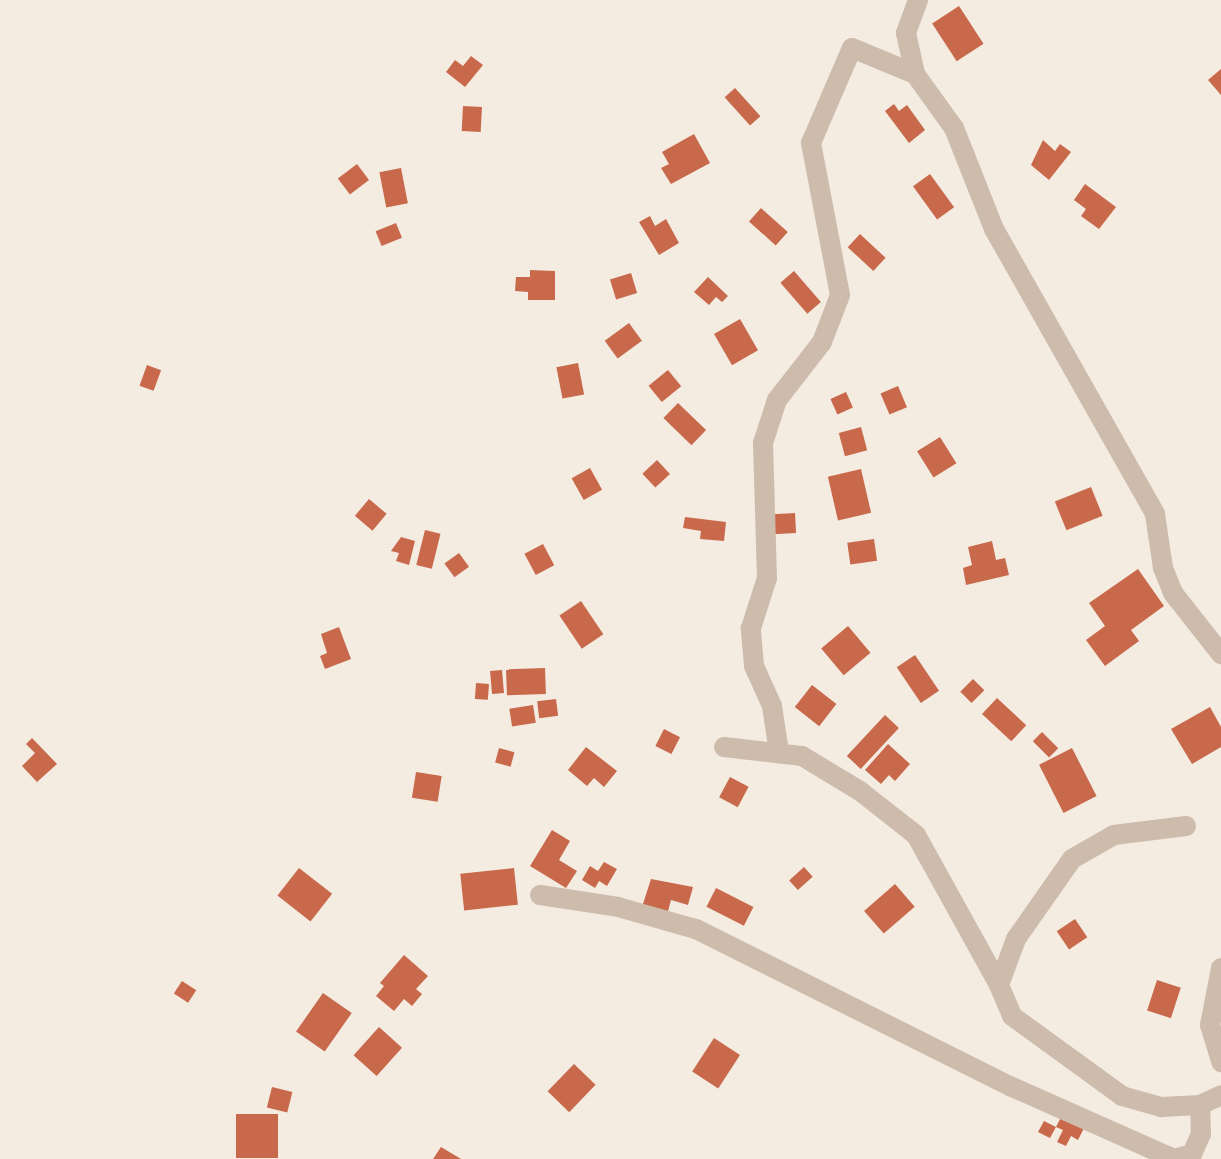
<!DOCTYPE html>
<html>
<head>
<meta charset="utf-8">
<style>
  body { margin:0 }
  #map { position:relative; width:1221px; height:1159px; overflow:hidden; background:#f4ebe1; font-family:"PT Sans",sans-serif }
  div>[style] { position:absolute }
  .building>* { inset:0; background:#c8694b; transform-origin:0 0 }
  .minor>* { height:20px; margin:-10px; padding:0 10px; transform-origin:10px; border-radius:10px; background:#cdbbac }
  span { translate:-50% -50%; white-space:nowrap; text-align:center; line-height:1.15; -webkit-text-stroke:8px #fbf5ee; paint-order:stroke }
</style>
</head>
<body>
<div id="map">
  <div class="building">
    <div style="left:959px;top:6px;width:45px;height:32px;rotate:57deg"></div>
    <div style="clip-path:polygon(471px 56px,483px 65px,465px 87px,446px 72px,455px 60px,463px 66px)"></div>
    <div style="clip-path:polygon(1221px 69px,1221px 95px,1208px 80px)"></div>
    <div style="left:735px;top:88px;width:38px;height:14px;rotate:48deg"></div>
    <div style="clip-path:polygon(894px 104px,899px 111px,907px 105px,925px 130px,909px 143px,885px 111px)"></div>
    <div style="left:463px;top:106px;width:19px;height:25px;rotate:3deg"></div>
    <div style="clip-path:polygon(694px 134px,710px 163px,671px 184px,661px 168px,669px 164px,662px 152px)"></div>
    <div style="clip-path:polygon(1043px 140px,1055px 151px,1060px 144px,1071px 152px,1049px 180px,1031px 165px)"></div>
    <div style="left:357px;top:164px;width:20px;height:24px;rotate:53deg"></div>
    <div style="left:401px;top:168px;width:36px;height:22px;rotate:79deg"></div>
    <div style="left:930px;top:174px;width:41px;height:21px;rotate:54deg"></div>
    <div style="clip-path:polygon(1085px 184px,1116px 207px,1099px 229px,1081px 216px,1086px 209px,1074px 200px)"></div>
    <div style="left:761px;top:208px;width:36px;height:18px;rotate:42deg"></div>
    <div style="clip-path:polygon(650px 216px,655px 226px,666px 219px,679px 243px,659px 255px,639px 222px)"></div>
    <div style="left:396px;top:223px;width:16px;height:22px;rotate:68deg"></div>
    <div style="left:860px;top:234px;width:35px;height:18px;rotate:43deg"></div>
    <div style="clip-path:polygon(530px 270px,555px 271px,555px 300px,528px 300px,528px 292px,515px 291px,516px 277px,530px 277px)"></div>
    <div style="left:794px;top:271px;width:41px;height:18px;rotate:49deg"></div>
    <div style="left:631px;top:273px;width:21px;height:22px;rotate:73deg"></div>
    <div style="clip-path:polygon(708px 277px,728px 296px,722px 302px,716px 297px,709px 305px,694px 292px)"></div>
    <div style="left:740px;top:319px;width:36px;height:30px;rotate:60deg"></div>
    <div style="left:629px;top:323px;width:22px;height:30px;rotate:54deg"></div>
    <div style="left:578px;top:363px;width:32px;height:22px;rotate:79deg"></div>
    <div style="left:147px;top:365px;width:15px;height:22px;rotate:20deg"></div>
    <div style="left:668px;top:370px;width:21px;height:25px;rotate:51deg"></div>
    <div style="left:898px;top:386px;width:23px;height:19px;rotate:67deg"></div>
    <div style="left:846px;top:392px;width:17px;height:17px;rotate:66deg"></div>
    <div style="left:678px;top:403px;width:39px;height:21px;rotate:44deg"></div>
    <div style="left:861px;top:427px;width:24px;height:23px;rotate:75deg"></div>
    <div style="left:940px;top:437px;width:31px;height:27px;rotate:58deg"></div>
    <div style="left:657px;top:460px;width:19px;height:20px;rotate:47deg"></div>
    <div style="left:590px;top:468px;width:25px;height:21px;rotate:61deg"></div>
    <div style="left:861px;top:469px;width:45px;height:34px;rotate:77deg"></div>
    <div style="left:1091px;top:487px;width:31px;height:39px;rotate:68deg"></div>
    <div style="left:369px;top:499px;width:23px;height:22px;rotate:40deg"></div>
    <div style="left:795px;top:513px;width:20px;height:23px;rotate:87deg"></div>
    <div style="clip-path:polygon(685px 517px,726px 522px,724px 541px,700px 539px,701px 531px,683px 528px)"></div>
    <div style="left:425px;top:530px;width:16px;height:36px;rotate:14deg"></div>
    <div style="clip-path:polygon(401px 537px,415px 541px,409px 565px,396px 561px,399px 553px,391px 551px)"></div>
    <div style="left:874px;top:539px;width:22px;height:27px;rotate:82deg"></div>
    <div style="clip-path:polygon(992px 541px,996px 560px,1005px 558px,1009px 575px,966px 585px,963px 568px,972px 565px,968px 547px)"></div>
    <div style="left:543px;top:544px;width:24px;height:21px;rotate:62deg"></div>
    <div style="left:459px;top:553px;width:17px;height:18px;rotate:54deg"></div>
    <div style="clip-path:polygon(1138px 569px,1164px 606px,1131px 630px,1139px 641px,1105px 666px,1086px 640px,1105px 626px,1089px 603px)"></div>
    <div style="left:581px;top:601px;width:40px;height:26px;rotate:56deg"></div>
    <div style="left:848px;top:626px;width:35px;height:35px;rotate:50deg"></div>
    <div style="clip-path:polygon(339px 627px,351px 659px,325px 669px,320px 656px,327px 653px,321px 634px)"></div>
    <div style="left:915px;top:655px;width:43px;height:22px;rotate:56deg"></div>
    <div style="left:545px;top:668px;width:26px;height:39px;rotate:88deg"></div>
    <div style="left:502px;top:670px;width:23px;height:12px;rotate:85deg"></div>
    <div style="left:973px;top:679px;width:16px;height:18px;rotate:45deg"></div>
    <div style="left:476px;top:683px;width:13px;height:16px;rotate:4deg"></div>
    <div style="left:812px;top:685px;width:31px;height:28px;rotate:38deg"></div>
    <div style="left:997px;top:698px;width:40px;height:22px;rotate:43deg"></div>
    <div style="left:556px;top:699px;width:17px;height:19px;rotate:83deg"></div>
    <div style="left:533px;top:705px;width:18px;height:24px;rotate:81deg"></div>
    <div style="clip-path:polygon(1210px 707px,1221px 727px,1221px 747px,1192px 764px,1171px 729px)"></div>
    <div style="left:885px;top:715px;width:19px;height:56px;rotate:43deg"></div>
    <div style="left:664px;top:729px;width:18px;height:19px;rotate:27deg"></div>
    <div style="left:1042px;top:732px;width:23px;height:13px;rotate:45deg"></div>
    <div style="clip-path:polygon(32px 738px,57px 764px,37px 782px,22px 766px,35px 753px,26px 744px)"></div>
    <div style="clip-path:polygon(888px 744px,910px 764px,895px 781px,889px 775px,881px 784px,865px 770px)"></div>
    <div style="clip-path:polygon(586px 747px,617px 771px,604px 787px,594px 778px,587px 786px,568px 770px)"></div>
    <div style="left:499px;top:748px;width:16px;height:15px;rotate:15deg"></div>
    <div style="left:1072px;top:748px;width:54px;height:37px;rotate:63deg"></div>
    <div style="left:416px;top:772px;width:26px;height:26px;rotate:9deg"></div>
    <div style="left:730px;top:777px;width:21px;height:23px;rotate:28deg"></div>
    <div style="clip-path:polygon(552px 830px,570px 841px,559px 860px,577px 871px,566px 888px,530px 866px)"></div>
    <div style="clip-path:polygon(604px 862px,617px 869px,607px 886px,599px 881px,595px 888px,582px 880px,590px 866px,598px 871px)"></div>
    <div style="left:804px;top:867px;width:13px;height:20px;rotate:48deg"></div>
    <div style="left:299px;top:868px;width:42px;height:35px;rotate:38deg"></div>
    <div style="left:514px;top:868px;width:37px;height:54px;rotate:84deg"></div>
    <div style="clip-path:polygon(651px 879px,693px 887px,688px 905px,671px 900px,667px 915px,642px 907px)"></div>
    <div style="left:895px;top:884px;width:30px;height:41px;rotate:49deg"></div>
    <div style="left:716px;top:888px;width:42px;height:21px;rotate:27deg"></div>
    <div style="left:1075px;top:919px;width:22px;height:22px;rotate:56deg"></div>
    <div style="clip-path:polygon(404px 955px,428px 976px,416px 989px,422px 994px,412px 1006px,404px 999px,394px 1011px,376px 996px,384px 986px,380px 983px)"></div>
    <div style="left:1157px;top:980px;width:25px;height:32px;rotate:18deg"></div>
    <div style="left:182px;top:981px;width:17px;height:15px;rotate:33deg"></div>
    <div style="left:323px;top:993px;width:35px;height:47px;rotate:35deg"></div>
    <div style="left:379px;top:1027px;width:31px;height:38px;rotate:42deg"></div>
    <div style="left:714px;top:1038px;width:31px;height:40px;rotate:33deg"></div>
    <div style="left:574px;top:1064px;width:30px;height:38px;rotate:44deg"></div>
    <div style="left:272px;top:1087px;width:21px;height:21px;rotate:14deg"></div>
    <div style="left:278px;top:1114px;width:44px;height:42px;rotate:90deg"></div>
    <div style="clip-path:polygon(1062px 1115px,1085px 1126px,1078px 1140px,1071px 1136px,1066px 1146px,1057px 1142px,1063px 1130px,1056px 1127px,1050px 1138px,1038px 1132px,1044px 1121px,1056px 1127px)"></div>
    <div style="clip-path:polygon(441px 1147px,461px 1159px,433px 1159px)"></div>
  </div>
  <div class="minor">
    <div style="left:918px;top:0;width:35px;rotate:110deg"></div>
    <div style="left:906px;top:33px;width:42px;rotate:77.6deg"></div>
    <div style="left:915px;top:74px;width:67px;rotate:54.2deg"></div>
    <div style="left:954px;top:128px;width:109px;rotate:68.4deg"></div>
    <div style="left:994px;top:229px;width:327px;rotate:60.5deg"></div>
    <div style="left:1155px;top:514px;width:55px;rotate:81.6deg"></div>
    <div style="left:1163px;top:568px;width:27px;rotate:68deg"></div>
    <div style="left:1173px;top:593px;width:78px;rotate:51.8deg"></div>
    <div style="left:724px;top:747px;width:79px;rotate:6.6deg"></div>
    <div style="left:802px;top:756px;width:68px;rotate:31.1deg"></div>
    <div style="left:860px;top:791px;width:71px;rotate:38.2deg"></div>
    <div style="left:916px;top:835px;width:171px;rotate:61deg"></div>
    <div style="left:779px;top:752px;width:47px;rotate:-98.7deg"></div>
    <div style="left:772px;top:706px;width:44px;rotate:-114.2deg"></div>
    <div style="left:754px;top:666px;width:38px;rotate:-95deg"></div>
    <div style="left:751px;top:628px;width:52px;rotate:-72.3deg"></div>
    <div style="left:767px;top:578px;width:135px;rotate:-91.7deg"></div>
    <div style="left:763px;top:443px;width:45px;rotate:-72deg"></div>
    <div style="left:777px;top:400px;width:73px;rotate:-52.2deg"></div>
    <div style="left:822px;top:342px;width:50px;rotate:-69deg"></div>
    <div style="left:840px;top:295px;width:155px;rotate:-100.8deg"></div>
    <div style="left:811px;top:143px;width:103px;rotate:-66.7deg"></div>
    <div style="left:852px;top:48px;width:68px;rotate:22.4deg"></div>
    <div style="left:1186px;top:826px;width:73px;rotate:172.9deg"></div>
    <div style="left:1114px;top:835px;width:48px;rotate:150.3deg"></div>
    <div style="left:1072px;top:859px;width:98px;rotate:125deg"></div>
    <div style="left:1016px;top:939px;width:49px;rotate:110.3deg"></div>
    <div style="left:999px;top:985px;width:34px;rotate:67deg"></div>
    <div style="left:1012px;top:1016px;width:136px;rotate:36deg"></div>
    <div style="left:1122px;top:1096px;width:41px;rotate:15.8deg"></div>
    <div style="left:1161px;top:1107px;width:39px;rotate:-3deg"></div>
    <div style="left:1200px;top:1105px;width:23px;rotate:-25deg"></div>
    <div style="left:540px;top:895px;width:79px;rotate:8.7deg"></div>
    <div style="left:618px;top:907px;width:81px;rotate:15.8deg"></div>
    <div style="left:696px;top:929px;width:351px;rotate:26.6deg"></div>
    <div style="left:1010px;top:1086px;width:180px;rotate:24deg"></div>
    <div style="left:1174px;top:1159px;width:19px;rotate:-16deg"></div>
    <div style="left:1192px;top:1154px;width:22px;rotate:-66deg"></div>
    <div style="left:1201px;top:1134px;width:29px;rotate:-92deg"></div>
    <div style="left:1221px;top:968px;width:58px;rotate:100.9deg"></div>
    <div style="left:1210px;top:1025px;width:39px;rotate:73deg"></div>
  </div>
</div>
</body>
</html>
